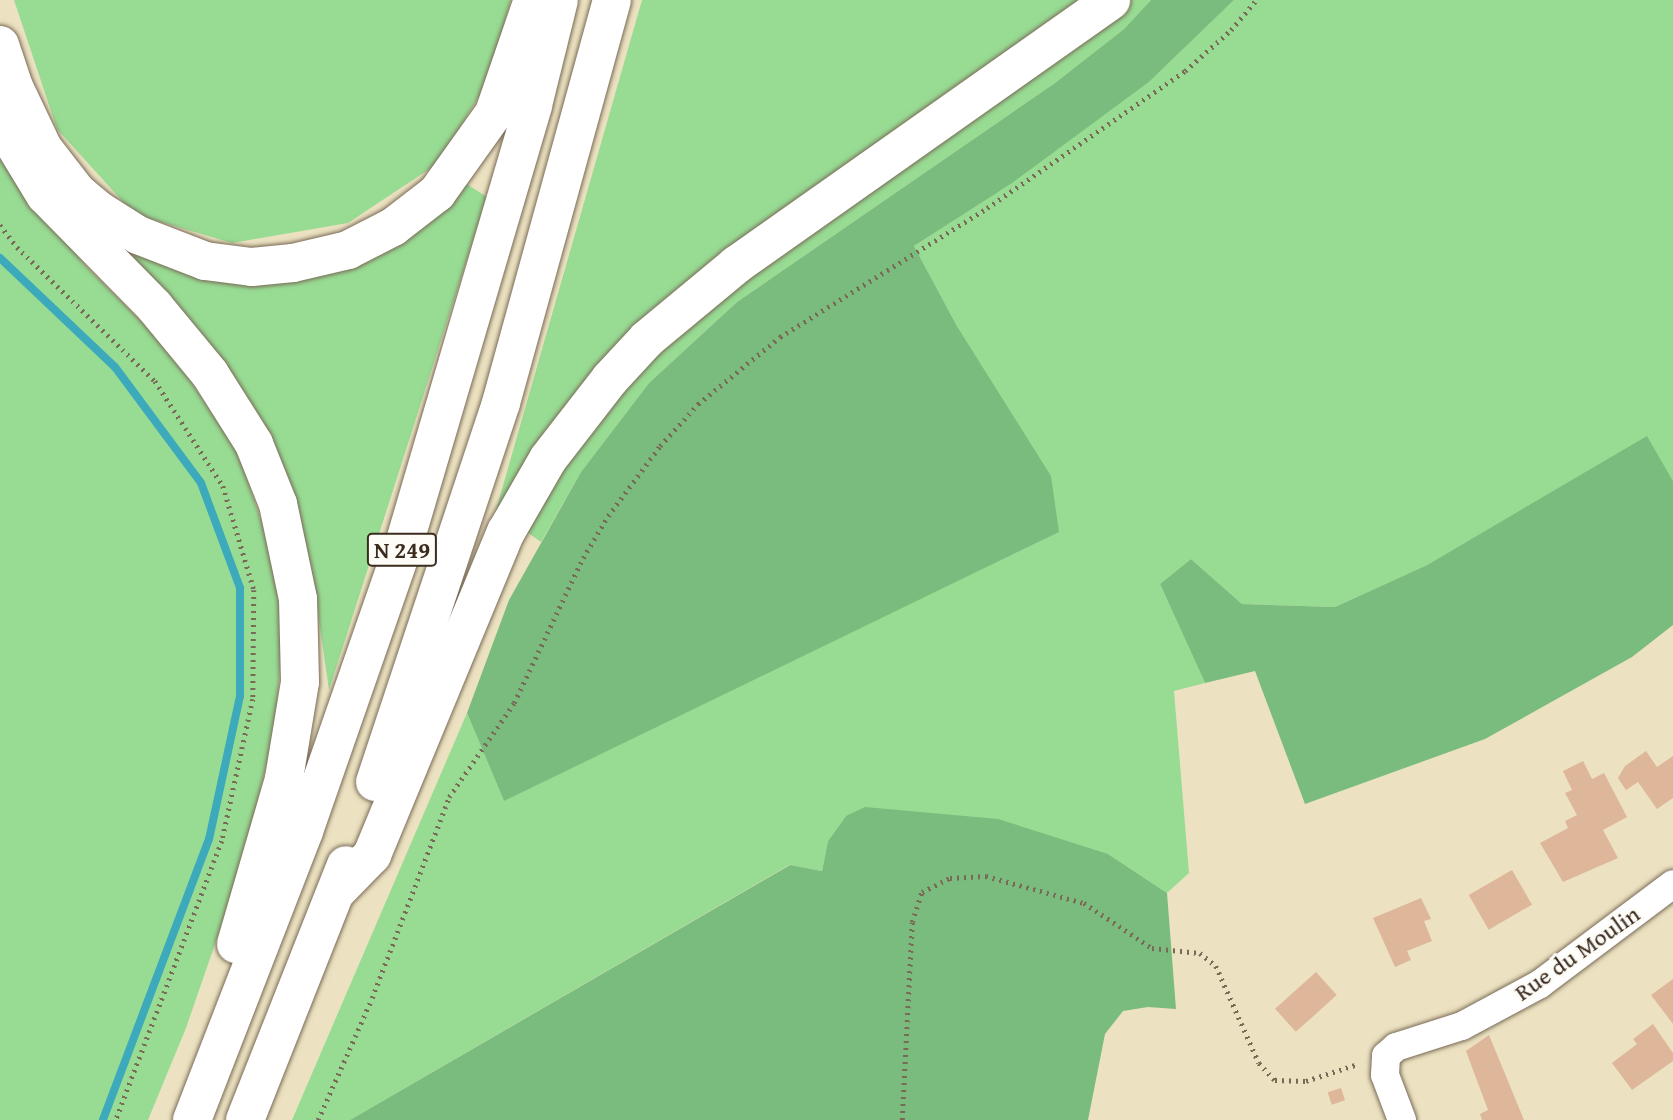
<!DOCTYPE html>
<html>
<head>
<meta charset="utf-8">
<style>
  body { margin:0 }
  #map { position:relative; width:1673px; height:1120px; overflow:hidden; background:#ece2c1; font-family:"Gentium Book Plus",serif }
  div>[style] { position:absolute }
  .green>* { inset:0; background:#98dc94 }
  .forest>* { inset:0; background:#7abc7e }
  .stream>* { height:8px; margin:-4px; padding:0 4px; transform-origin:4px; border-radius:4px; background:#3daabc }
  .building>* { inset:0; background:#deb699; transform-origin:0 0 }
  .path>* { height:4.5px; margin-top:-2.25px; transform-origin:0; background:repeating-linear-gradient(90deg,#796a57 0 2px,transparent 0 7px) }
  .roads { filter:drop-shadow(0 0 2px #796a57) drop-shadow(0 0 2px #796a57) }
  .minor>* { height:28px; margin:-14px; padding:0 14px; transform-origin:14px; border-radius:14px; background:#fff }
  .highway>* { height:38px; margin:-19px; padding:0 19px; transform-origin:19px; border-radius:19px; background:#fff }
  span { translate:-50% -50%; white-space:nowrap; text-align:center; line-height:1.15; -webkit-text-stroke:6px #fdfcf7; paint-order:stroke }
  .shield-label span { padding:2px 5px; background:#fdfcf7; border:2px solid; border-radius:5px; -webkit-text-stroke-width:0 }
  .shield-label { font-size:23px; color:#3b2a1e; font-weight:700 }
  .street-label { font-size:24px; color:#3b2a1e }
</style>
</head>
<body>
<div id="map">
  <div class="green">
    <div style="clip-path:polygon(14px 0,511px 0,486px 85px,437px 164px,348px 223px,232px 243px,134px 214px,57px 129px)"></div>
    <div style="clip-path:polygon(642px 0,1151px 0,1124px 29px,1055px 83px,737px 302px,649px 383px,581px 472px,541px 542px,496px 510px)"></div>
    <div style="clip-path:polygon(1234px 0,1673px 0,1673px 481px,1647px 437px,1427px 565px,1335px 607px,1242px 604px,1191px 559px,1160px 584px,1205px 683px,1174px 691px,1189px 873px,1167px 893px,1108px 854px,846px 816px,828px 841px,822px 871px,789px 865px,350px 1120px,292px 1120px,467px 713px,504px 801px,958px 328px,914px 246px,1012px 182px,1149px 82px)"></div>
    <div style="clip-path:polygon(0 158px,84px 264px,169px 349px,238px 452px,268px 541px,283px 627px,275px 729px,242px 866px,186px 1028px,148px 1120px,0 1120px)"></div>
    <div style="clip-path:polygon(462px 181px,487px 197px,329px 690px,318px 614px,274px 451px,130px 262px,140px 250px,284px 278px)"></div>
  </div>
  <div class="forest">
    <div style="clip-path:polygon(1151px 0,1234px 0,1149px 82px,1012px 183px,914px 246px,958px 328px,1051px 476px,1059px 532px,504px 801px,467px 713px,509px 600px,581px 472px,649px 383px,737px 302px,1055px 83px,1124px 29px)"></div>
    <div style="clip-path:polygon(1647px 436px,1673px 481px,1673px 625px,1632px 657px,1485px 739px,1305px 804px,1255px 671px,1205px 683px,1160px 584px,1191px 559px,1242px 604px,1335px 607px,1427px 565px)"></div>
    <div style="clip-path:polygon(865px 807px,998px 819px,1108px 854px,1167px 893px,1176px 1009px,1148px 1007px,1123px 1011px,1105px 1034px,1088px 1120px,350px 1120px,790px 865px,822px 871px,828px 841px,846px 816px)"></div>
  </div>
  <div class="stream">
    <div style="left:0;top:258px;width:158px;rotate:43.5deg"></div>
    <div style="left:115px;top:367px;width:144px;rotate:53.4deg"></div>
    <div style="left:201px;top:483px;width:112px;rotate:69.6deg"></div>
    <div style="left:240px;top:588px;width:108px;rotate:90deg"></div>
    <div style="left:240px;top:696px;width:146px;rotate:102.2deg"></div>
    <div style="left:209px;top:839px;width:300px;rotate:110.7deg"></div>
  </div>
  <div class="building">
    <div style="clip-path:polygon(1646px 751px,1657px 767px,1673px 756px,1673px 798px,1657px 809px,1638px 782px,1626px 790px,1618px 778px,1625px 766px)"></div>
    <div style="clip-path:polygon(1583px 761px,1592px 779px,1604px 773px,1627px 817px,1603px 830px,1618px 858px,1563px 882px,1540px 843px,1568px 828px,1565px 821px,1577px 815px,1565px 793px,1572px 790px,1563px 771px)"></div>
    <div style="left:1512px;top:870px;width:40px;height:50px;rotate:60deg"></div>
    <div style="clip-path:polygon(1421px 898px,1431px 919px,1424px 921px,1432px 941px,1407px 951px,1411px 960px,1395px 967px,1373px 918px)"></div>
    <div style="left:1316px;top:972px;width:31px;height:55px;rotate:48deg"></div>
    <div style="clip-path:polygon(1673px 979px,1673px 1024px,1651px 995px)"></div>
    <div style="clip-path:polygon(1653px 1024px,1673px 1053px,1673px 1061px,1632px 1090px,1612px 1063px,1637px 1044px,1633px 1039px)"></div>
    <div style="clip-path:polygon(1489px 1035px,1524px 1120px,1482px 1120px,1480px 1114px,1488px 1110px,1466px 1051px)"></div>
    <div style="left:1341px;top:1088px;width:13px;height:14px;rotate:72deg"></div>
  </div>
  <div class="path">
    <div style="left:0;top:225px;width:28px;rotate:52deg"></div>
    <div style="left:17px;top:247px;width:192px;rotate:44.2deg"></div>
    <div style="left:155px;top:381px;width:125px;rotate:57.1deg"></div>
    <div style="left:223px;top:486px;width:109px;rotate:73.4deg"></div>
    <div style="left:254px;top:590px;width:109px;rotate:90.5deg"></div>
    <div style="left:253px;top:699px;width:145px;rotate:102.3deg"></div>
    <div style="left:222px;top:841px;width:298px;rotate:110.8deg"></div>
    <div style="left:318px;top:1120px;width:133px;rotate:-66.1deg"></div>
    <div style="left:372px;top:998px;width:215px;rotate:-69deg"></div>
    <div style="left:449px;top:797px;width:114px;rotate:-55.3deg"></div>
    <div style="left:514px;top:703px;width:161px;rotate:-64.6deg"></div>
    <div style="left:583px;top:558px;width:49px;rotate:-59.2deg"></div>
    <div style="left:608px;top:516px;width:87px;rotate:-53.4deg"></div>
    <div style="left:660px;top:446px;width:57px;rotate:-47.9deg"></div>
    <div style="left:698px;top:404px;width:106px;rotate:-39.3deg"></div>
    <div style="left:780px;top:337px;width:244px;rotate:-31.9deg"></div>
    <div style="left:987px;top:208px;width:241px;rotate:-34.7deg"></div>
    <div style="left:1185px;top:71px;width:62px;rotate:-41.7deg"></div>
    <div style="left:1231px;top:30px;width:39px;rotate:-50deg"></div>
    <div style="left:902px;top:1120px;width:198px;rotate:-87.1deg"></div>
    <div style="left:912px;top:922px;width:32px;rotate:-72deg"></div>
    <div style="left:922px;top:892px;width:31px;rotate:-27deg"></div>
    <div style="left:950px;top:878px;width:36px;rotate:-3deg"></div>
    <div style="left:986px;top:876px;width:102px;rotate:15.4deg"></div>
    <div style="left:1084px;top:903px;width:82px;rotate:33.5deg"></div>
    <div style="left:1152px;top:948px;width:48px;rotate:5.9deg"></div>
    <div style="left:1200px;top:953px;width:21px;rotate:39deg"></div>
    <div style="left:1216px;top:966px;width:106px;rotate:66.1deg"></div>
    <div style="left:1259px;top:1063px;width:23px;rotate:47deg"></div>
    <div style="left:1275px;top:1080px;width:31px;rotate:2deg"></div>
    <div style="left:1306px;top:1081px;width:55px;rotate:-18.1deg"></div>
  </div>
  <div class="roads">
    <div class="minor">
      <div style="left:1402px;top:1120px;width:48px;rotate:-110.7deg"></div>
      <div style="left:1385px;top:1075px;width:19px;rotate:-87deg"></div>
      <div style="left:1386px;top:1056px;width:13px;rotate:-42deg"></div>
      <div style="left:1396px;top:1047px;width:69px;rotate:-17.7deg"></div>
      <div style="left:1462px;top:1026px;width:89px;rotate:-28.3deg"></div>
      <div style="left:1540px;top:984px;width:166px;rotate:-36.9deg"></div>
    </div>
    <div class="highway">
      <div style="left:0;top:45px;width:44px;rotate:71.6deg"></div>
      <div style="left:14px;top:87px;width:68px;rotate:64.6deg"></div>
      <div style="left:43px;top:148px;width:56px;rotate:52.3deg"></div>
      <div style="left:77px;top:192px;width:30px;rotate:40deg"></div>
      <div style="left:100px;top:211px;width:45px;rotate:32.3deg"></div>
      <div style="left:138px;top:235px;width:72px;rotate:21.2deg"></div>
      <div style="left:205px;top:261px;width:47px;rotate:7.3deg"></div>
      <div style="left:252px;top:267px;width:41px;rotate:-5.6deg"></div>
      <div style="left:293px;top:263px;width:57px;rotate:-13.3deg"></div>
      <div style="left:348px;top:250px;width:51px;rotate:-27.1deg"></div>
      <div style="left:393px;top:227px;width:56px;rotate:-37.7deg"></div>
      <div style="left:437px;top:193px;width:98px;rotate:-54.5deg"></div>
      <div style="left:494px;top:113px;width:120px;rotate:-71deg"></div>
      <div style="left:0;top:121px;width:87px;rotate:58.7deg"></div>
      <div style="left:45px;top:195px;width:156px;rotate:45.5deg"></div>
      <div style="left:154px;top:306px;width:88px;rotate:50.5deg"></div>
      <div style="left:210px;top:374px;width:83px;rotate:57.8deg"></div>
      <div style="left:254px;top:444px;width:65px;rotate:68.2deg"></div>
      <div style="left:278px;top:504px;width:97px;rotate:78.1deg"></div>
      <div style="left:298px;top:599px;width:83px;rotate:88.6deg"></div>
      <div style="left:300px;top:682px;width:98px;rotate:99.4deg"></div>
      <div style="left:284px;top:779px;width:172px;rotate:106.2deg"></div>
      <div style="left:375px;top:782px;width:399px;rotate:-71.6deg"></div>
      <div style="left:501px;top:403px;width:418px;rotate:-74.6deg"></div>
      <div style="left:338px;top:890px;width:49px;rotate:-45.8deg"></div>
      <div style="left:372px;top:855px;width:350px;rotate:-67.5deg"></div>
      <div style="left:506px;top:532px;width:84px;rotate:-60.1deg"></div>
      <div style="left:548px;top:459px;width:101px;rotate:-52.2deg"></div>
      <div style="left:610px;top:379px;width:54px;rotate:-47.2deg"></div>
      <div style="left:647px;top:339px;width:116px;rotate:-39.7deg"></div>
      <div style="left:736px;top:265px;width:459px;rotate:-35.2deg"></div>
      <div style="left:192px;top:1120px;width:310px;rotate:-68.8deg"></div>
      <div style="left:304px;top:831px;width:307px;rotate:-70.8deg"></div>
      <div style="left:405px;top:541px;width:454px;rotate:-73.6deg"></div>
      <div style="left:533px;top:105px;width:108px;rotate:-76.1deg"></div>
      <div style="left:245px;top:1120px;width:274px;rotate:-68.4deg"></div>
    </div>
  </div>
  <div class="shield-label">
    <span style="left:402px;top:550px">N 249</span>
  </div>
  <div class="street-label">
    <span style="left:1577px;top:953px;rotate:-35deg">Rue du Moulin</span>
  </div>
</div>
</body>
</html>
